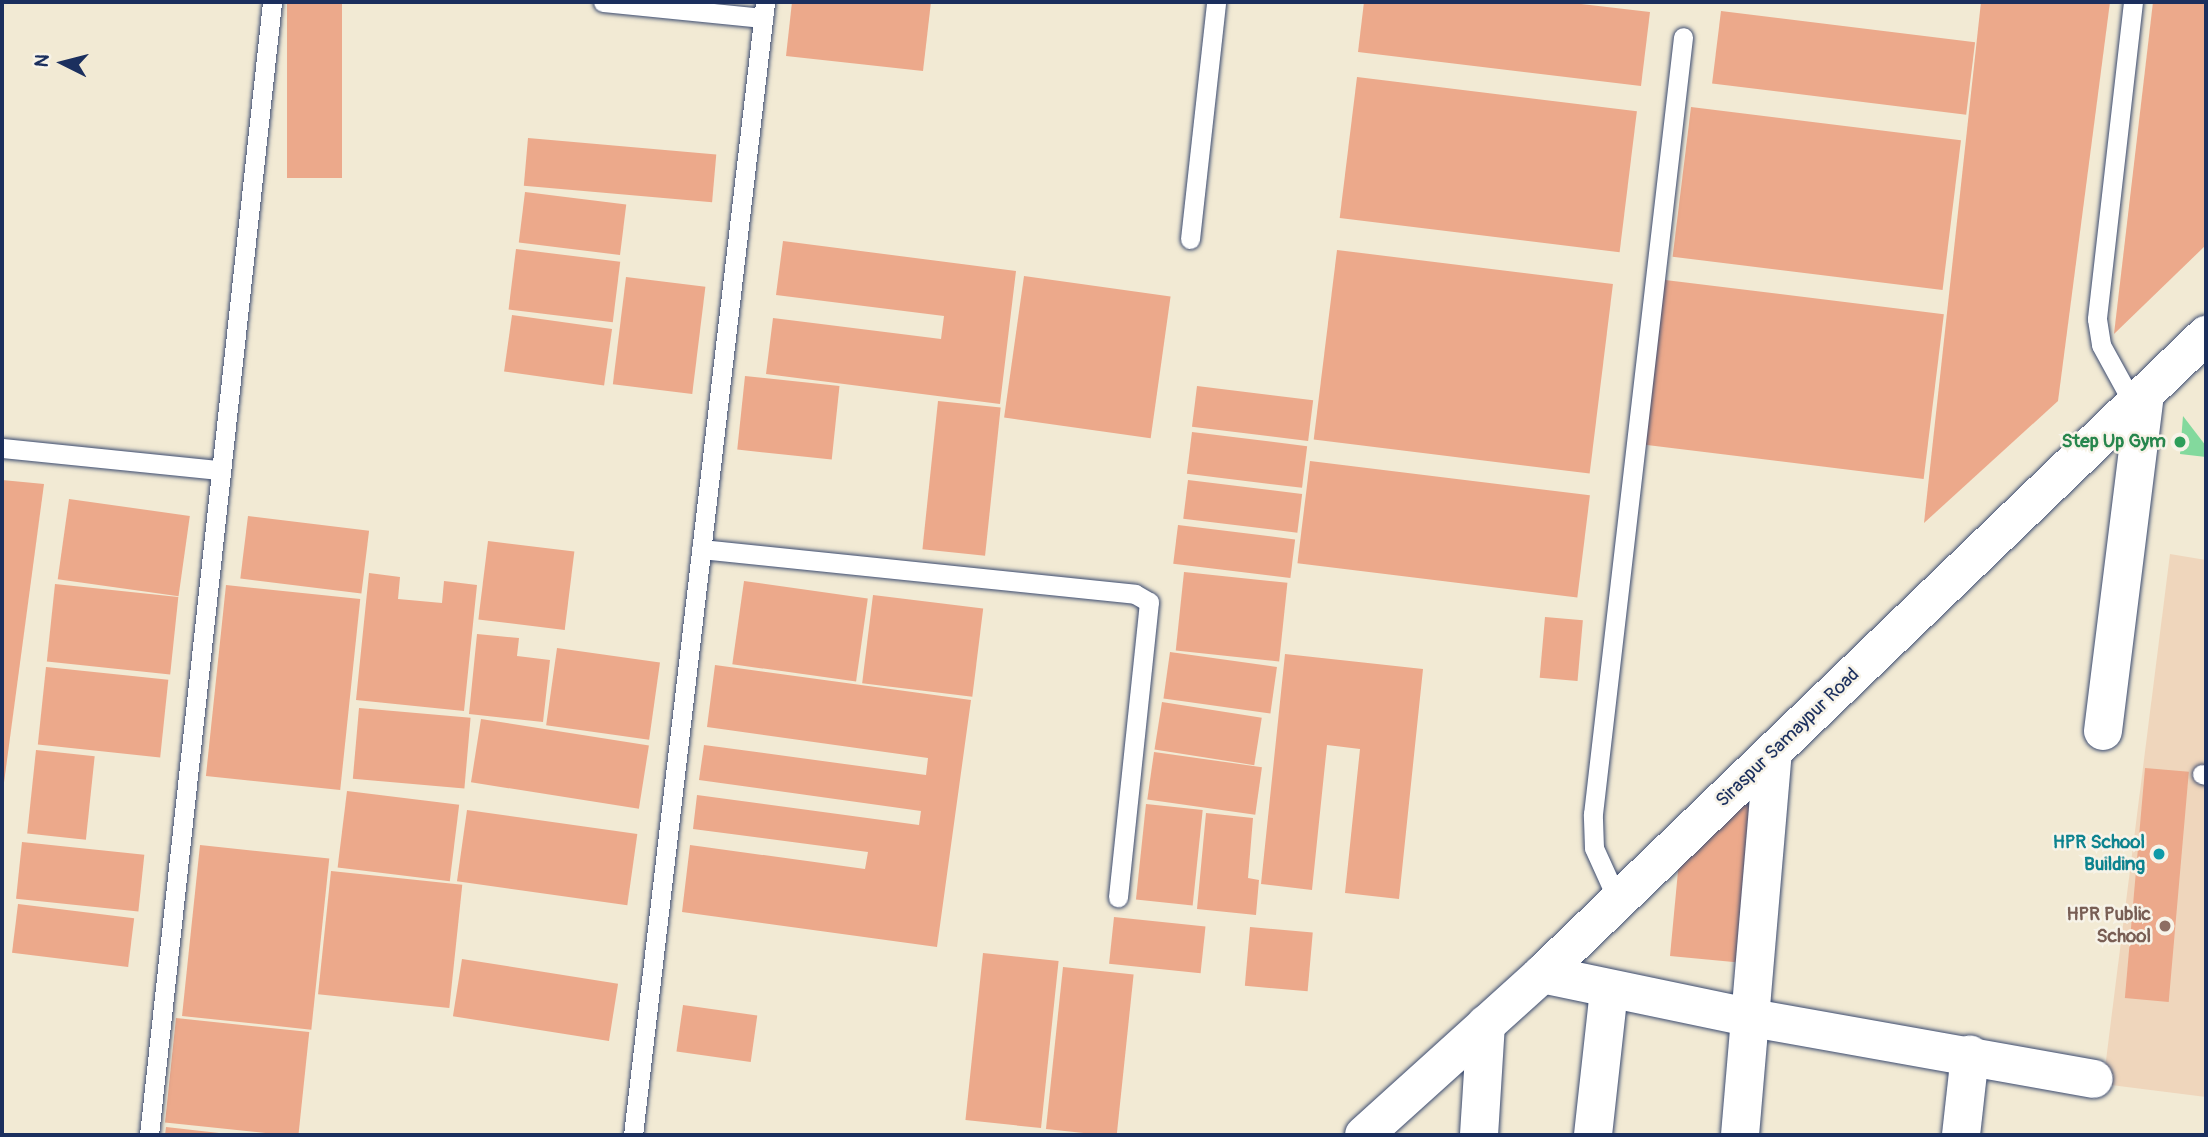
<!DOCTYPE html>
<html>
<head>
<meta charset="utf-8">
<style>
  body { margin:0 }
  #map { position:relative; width:2208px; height:1137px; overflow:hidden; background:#f2ead4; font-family:Pangolin,sans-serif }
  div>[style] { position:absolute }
  .built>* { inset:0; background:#efd6bc }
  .green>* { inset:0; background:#83d99d }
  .building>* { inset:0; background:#eca98b; transform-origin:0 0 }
  .roads { filter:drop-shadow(0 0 2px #3b4b70) drop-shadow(0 0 2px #3b4b70) }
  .service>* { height:19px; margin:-9.5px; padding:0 9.5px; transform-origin:9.5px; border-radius:9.5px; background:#fff }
  .minor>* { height:38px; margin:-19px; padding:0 19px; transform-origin:19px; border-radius:19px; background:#fff }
  .tertiary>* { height:38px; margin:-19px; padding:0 19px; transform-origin:19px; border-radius:19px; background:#fff }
  .dots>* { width:19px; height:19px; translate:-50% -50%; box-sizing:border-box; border:4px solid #f7f3e8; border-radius:50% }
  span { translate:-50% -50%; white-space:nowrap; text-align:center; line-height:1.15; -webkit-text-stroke:5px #f7f3e8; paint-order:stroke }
  .leisure-label { font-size:19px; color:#27864d; font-weight:700 }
  .right { translate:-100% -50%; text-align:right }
  .street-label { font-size:19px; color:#1b2f5e }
  .culture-label { font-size:19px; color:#0d838f; font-weight:700 }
  .education-label { font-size:19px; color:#785e54; font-weight:700 }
  .frame { position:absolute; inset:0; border:4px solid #1b2f5e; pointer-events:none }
  .north { position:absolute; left:28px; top:28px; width:70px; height:70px; -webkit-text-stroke:5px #f7f3e8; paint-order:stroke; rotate:276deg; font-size:19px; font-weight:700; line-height:28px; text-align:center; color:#1b2f5e }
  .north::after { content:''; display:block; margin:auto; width:24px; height:32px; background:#1b2f5e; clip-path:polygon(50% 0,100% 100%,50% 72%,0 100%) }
</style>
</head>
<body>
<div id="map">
  <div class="built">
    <div style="clip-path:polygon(2170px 554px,2206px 560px,2206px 1097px,2103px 1084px)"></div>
  </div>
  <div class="green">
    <div style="clip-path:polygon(2183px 416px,2206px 446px,2206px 457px,2180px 454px)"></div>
  </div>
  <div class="building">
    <div style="left:287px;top:2px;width:55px;height:176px"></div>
    <div style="clip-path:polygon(792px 2px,931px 2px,923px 71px,786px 56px)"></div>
    <div style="clip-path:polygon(1364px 2px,1564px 2px,1650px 12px,1641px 86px,1358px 52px)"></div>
    <div style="clip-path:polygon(1981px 2px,2110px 2px,2058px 401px,1924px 523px)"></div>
    <div style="clip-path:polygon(2153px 2px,2206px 2px,2206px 245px,2114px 334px)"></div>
    <div style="left:1721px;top:11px;width:256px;height:73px;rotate:7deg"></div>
    <div style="left:1357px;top:77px;width:282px;height:142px;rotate:7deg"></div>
    <div style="left:1691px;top:107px;width:272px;height:151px;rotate:7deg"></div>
    <div style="left:528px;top:138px;width:189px;height:48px;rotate:5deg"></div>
    <div style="left:525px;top:192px;width:102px;height:51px;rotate:7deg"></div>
    <div style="clip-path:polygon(783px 241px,1016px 271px,1000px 404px,766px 374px,773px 318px,941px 339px,944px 316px,776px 295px)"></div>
    <div style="left:516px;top:249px;width:105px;height:61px;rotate:7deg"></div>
    <div style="left:1337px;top:250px;width:278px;height:191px;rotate:7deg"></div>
    <div style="left:1024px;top:276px;width:148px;height:143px;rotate:8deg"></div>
    <div style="left:626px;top:277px;width:80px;height:108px;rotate:7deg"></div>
    <div style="left:1657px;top:279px;width:289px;height:166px;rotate:7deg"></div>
    <div style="left:512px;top:315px;width:101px;height:57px;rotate:8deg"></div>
    <div style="left:745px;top:376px;width:95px;height:74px;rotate:6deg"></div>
    <div style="left:1197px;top:386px;width:117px;height:41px;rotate:7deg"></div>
    <div style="left:938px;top:401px;width:63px;height:149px;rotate:6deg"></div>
    <div style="left:1192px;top:432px;width:116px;height:42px;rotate:7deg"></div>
    <div style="left:1310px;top:461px;width:282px;height:103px;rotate:7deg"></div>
    <div style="clip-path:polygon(2px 480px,44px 484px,3px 790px,2px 790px)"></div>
    <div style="left:1188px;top:480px;width:115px;height:39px;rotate:7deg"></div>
    <div style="left:69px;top:499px;width:122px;height:81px;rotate:8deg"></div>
    <div style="left:248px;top:516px;width:122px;height:63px;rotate:7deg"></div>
    <div style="left:1178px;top:525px;width:118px;height:39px;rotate:7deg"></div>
    <div style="left:488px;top:541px;width:87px;height:79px;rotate:7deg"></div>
    <div style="left:1184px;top:572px;width:104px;height:79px;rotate:6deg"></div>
    <div style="clip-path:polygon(369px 573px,400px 577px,398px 599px,442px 603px,444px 581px,477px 585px,464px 711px,356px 700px)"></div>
    <div style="left:744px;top:581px;width:125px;height:84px;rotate:8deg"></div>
    <div style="left:55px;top:584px;width:124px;height:78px;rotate:6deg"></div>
    <div style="left:226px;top:585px;width:135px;height:192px;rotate:6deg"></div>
    <div style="left:873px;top:595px;width:111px;height:89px;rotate:7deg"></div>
    <div style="left:1545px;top:617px;width:38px;height:61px;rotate:5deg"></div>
    <div style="clip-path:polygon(477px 634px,519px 638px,517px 656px,550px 660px,543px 722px,469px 714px)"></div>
    <div style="left:557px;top:648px;width:104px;height:78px;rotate:8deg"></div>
    <div style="left:1170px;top:652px;width:108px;height:47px;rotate:8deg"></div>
    <div style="clip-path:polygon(1285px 654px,1423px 669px,1399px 899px,1345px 893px,1360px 749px,1327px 745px,1312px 890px,1261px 884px)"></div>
    <div style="clip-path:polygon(715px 665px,971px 700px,937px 947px,682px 912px,690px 845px,865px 869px,868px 852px,693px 829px,697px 795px,919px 825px,921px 811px,699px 780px,704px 745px,926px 775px,928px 758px,707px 727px)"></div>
    <div style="left:46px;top:667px;width:123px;height:78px;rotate:6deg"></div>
    <div style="left:1162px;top:702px;width:101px;height:48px;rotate:9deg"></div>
    <div style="left:359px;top:708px;width:112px;height:71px;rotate:5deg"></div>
    <div style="left:481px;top:719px;width:170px;height:64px;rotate:9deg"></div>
    <div style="left:36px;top:750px;width:59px;height:84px;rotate:6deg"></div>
    <div style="left:1154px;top:752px;width:109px;height:48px;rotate:8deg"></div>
    <div style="left:2145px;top:768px;width:44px;height:231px;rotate:5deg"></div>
    <div style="clip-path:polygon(1755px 787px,1744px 963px,1670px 956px,1680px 850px)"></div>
    <div style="left:347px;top:791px;width:113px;height:77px;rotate:7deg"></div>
    <div style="left:1146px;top:804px;width:57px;height:96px;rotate:6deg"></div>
    <div style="left:467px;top:810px;width:172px;height:72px;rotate:8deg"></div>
    <div style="clip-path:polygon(1206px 813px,1253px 818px,1248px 878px,1259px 880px,1256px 915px,1197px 909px)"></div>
    <div style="left:22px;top:842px;width:123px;height:57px;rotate:6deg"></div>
    <div style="left:200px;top:845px;width:130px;height:172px;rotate:6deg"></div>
    <div style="left:331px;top:871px;width:132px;height:124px;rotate:6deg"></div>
    <div style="left:18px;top:904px;width:117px;height:49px;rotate:7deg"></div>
    <div style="left:1114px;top:917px;width:92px;height:47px;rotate:6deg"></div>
    <div style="left:1250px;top:927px;width:63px;height:59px;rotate:5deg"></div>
    <div style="left:983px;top:953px;width:76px;height:168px;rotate:6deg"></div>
    <div style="left:462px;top:959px;width:158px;height:58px;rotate:9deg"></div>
    <div style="left:1063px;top:967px;width:71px;height:163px;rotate:6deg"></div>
    <div style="left:683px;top:1005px;width:75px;height:47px;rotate:8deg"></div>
    <div style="left:176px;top:1018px;width:134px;height:105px;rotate:6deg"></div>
    <div style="clip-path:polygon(166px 1127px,219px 1133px,219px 1135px,165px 1135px)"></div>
  </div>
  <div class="roads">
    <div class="service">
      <div style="left:603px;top:2px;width:161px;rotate:5.7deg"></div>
      <div style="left:2133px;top:2px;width:319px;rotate:96.5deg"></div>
      <div style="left:2097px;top:319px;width:26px;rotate:81deg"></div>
      <div style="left:2101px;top:345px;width:68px;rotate:61.2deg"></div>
      <div style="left:1190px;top:239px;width:238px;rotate:-83.7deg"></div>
      <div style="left:2px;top:448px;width:219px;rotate:5.8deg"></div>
      <div style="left:701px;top:549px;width:436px;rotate:5.9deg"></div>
      <div style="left:1135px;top:594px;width:16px;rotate:30deg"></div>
      <div style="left:1149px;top:602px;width:297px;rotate:96deg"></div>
      <div style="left:2202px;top:774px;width:4px;rotate:14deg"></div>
      <div style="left:1618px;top:901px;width:58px;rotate:-114.4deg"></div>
      <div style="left:1594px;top:848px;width:34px;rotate:-92deg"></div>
      <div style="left:1593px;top:814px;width:782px;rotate:-83.39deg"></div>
      <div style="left:149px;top:1135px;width:1140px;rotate:-83.8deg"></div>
      <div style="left:633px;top:1135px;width:1141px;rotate:-83.35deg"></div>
    </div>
    <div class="minor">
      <div style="left:2103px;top:731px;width:340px;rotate:-82.9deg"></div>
      <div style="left:1542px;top:974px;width:215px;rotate:11.8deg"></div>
      <div style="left:1752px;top:1018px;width:347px;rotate:10.1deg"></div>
      <div style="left:1479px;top:1135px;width:111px;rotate:-86.4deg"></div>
      <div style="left:1593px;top:1135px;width:147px;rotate:-83.7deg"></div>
      <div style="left:1740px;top:1135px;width:384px;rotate:-85.1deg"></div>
      <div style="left:1961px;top:1135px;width:81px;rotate:-83.6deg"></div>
    </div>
    <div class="tertiary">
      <div style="left:1364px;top:1135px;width:240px;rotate:-42.1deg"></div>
      <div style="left:1542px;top:974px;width:922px;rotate:-43.9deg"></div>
    </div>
  </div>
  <div class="dots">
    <div style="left:2180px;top:442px;background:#2e9e5b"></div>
    <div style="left:2159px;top:854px;background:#0f9aa8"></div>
    <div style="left:2165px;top:926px;background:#8d6e63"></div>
  </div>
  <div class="leisure-label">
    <span class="right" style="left:2166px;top:442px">Step Up Gym</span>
  </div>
  <div class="street-label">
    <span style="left:1788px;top:738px;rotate:-44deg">Siraspur Samaypur Road</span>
  </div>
  <div class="culture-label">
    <span class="right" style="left:2145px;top:854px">HPR School<br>Building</span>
  </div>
  <div class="education-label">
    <span class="right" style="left:2151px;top:926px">HPR Public<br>School</span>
  </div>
  <div class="frame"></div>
  <div class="north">N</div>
</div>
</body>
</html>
